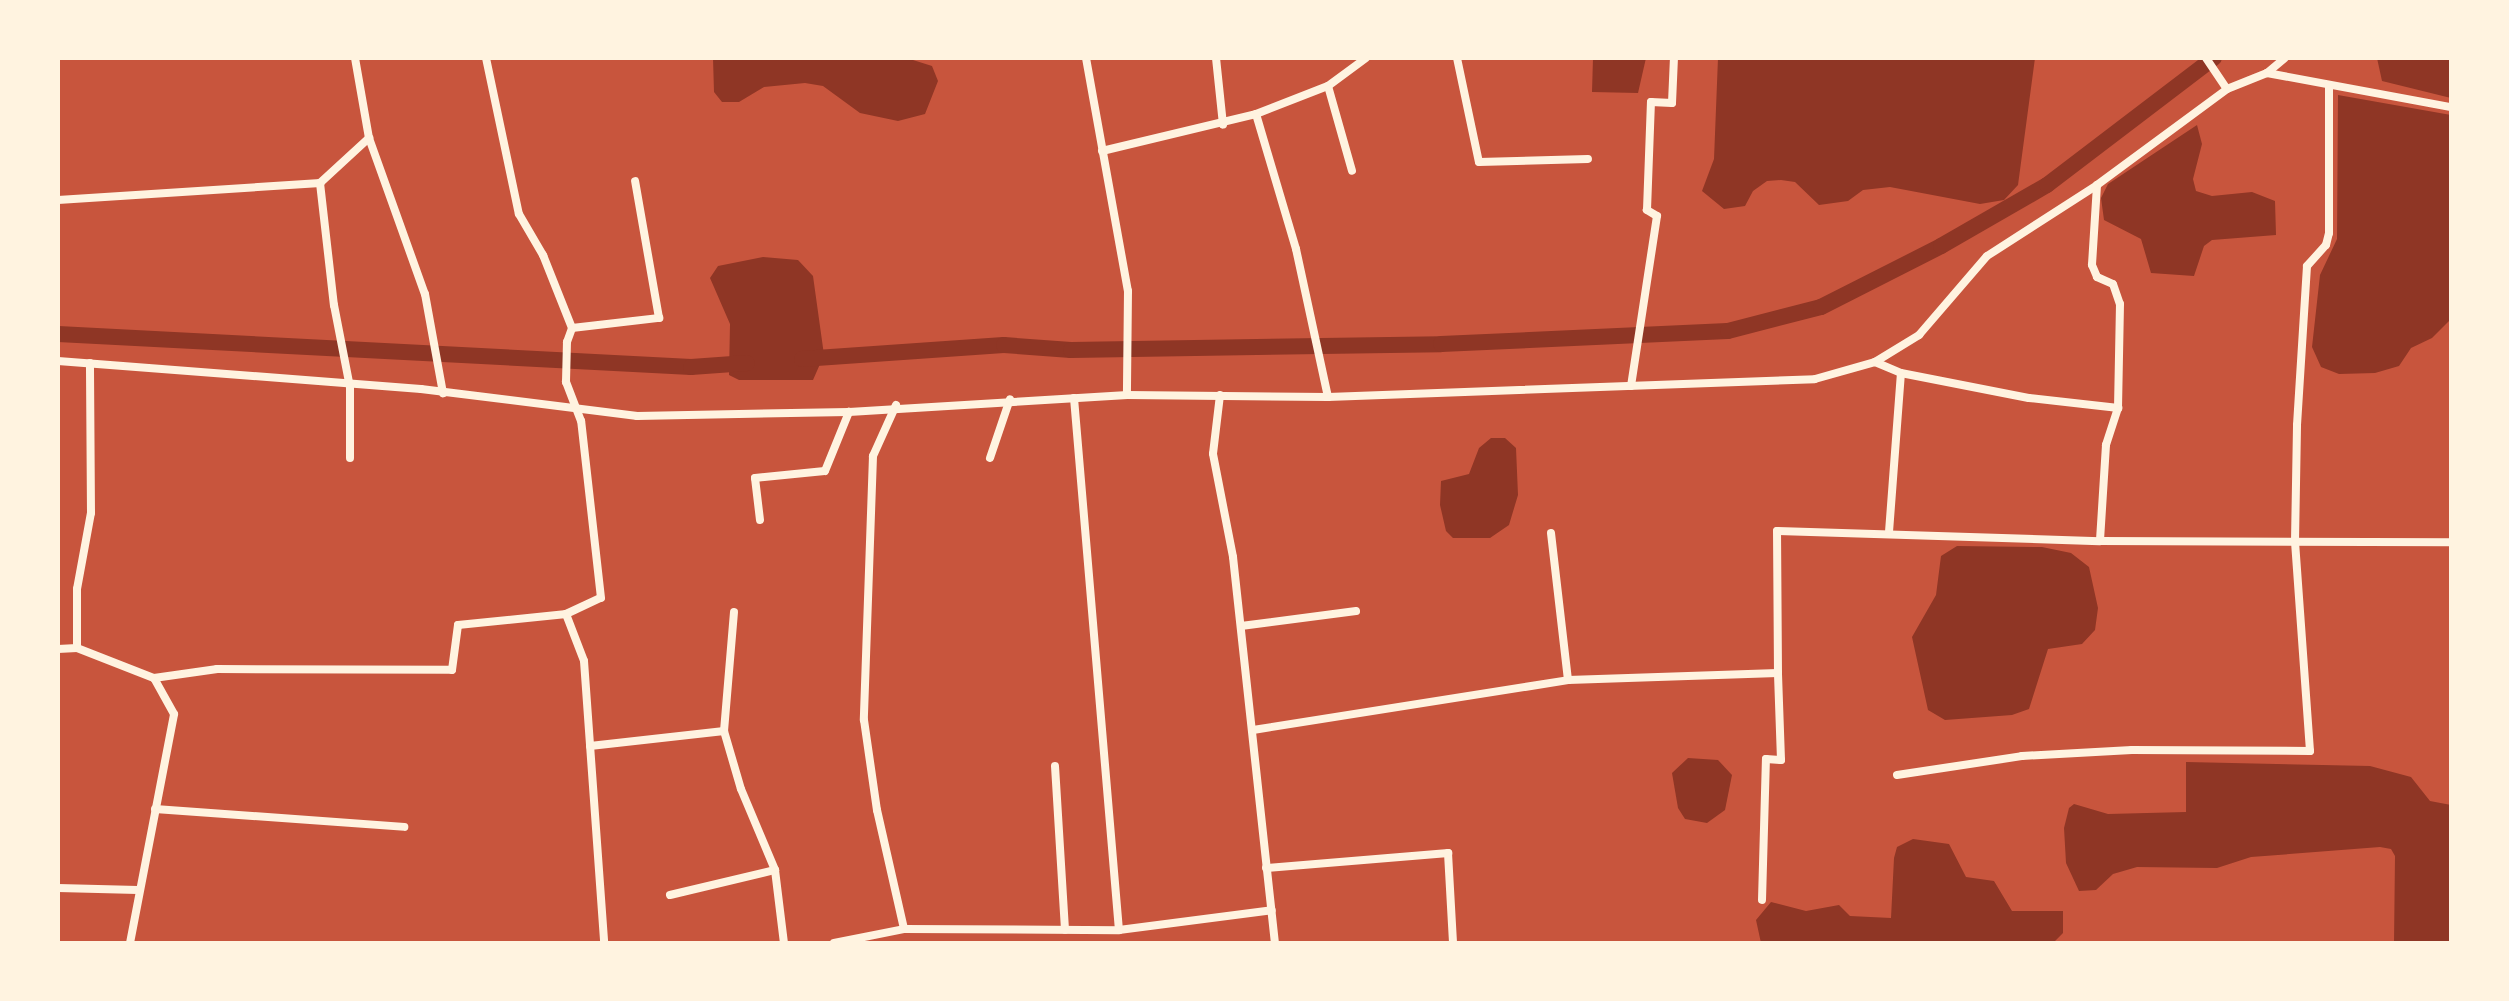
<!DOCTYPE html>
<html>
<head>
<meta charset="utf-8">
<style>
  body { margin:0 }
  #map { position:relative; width:2509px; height:1001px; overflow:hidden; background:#c8553d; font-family:"Asap Condensed",sans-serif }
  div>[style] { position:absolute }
  .water>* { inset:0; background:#8f3625 }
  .canal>* { height:16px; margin:-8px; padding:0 8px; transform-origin:8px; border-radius:8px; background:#8f3625 }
  .minor>* { height:8px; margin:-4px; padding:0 4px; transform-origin:4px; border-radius:4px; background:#fff3e0 }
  span { translate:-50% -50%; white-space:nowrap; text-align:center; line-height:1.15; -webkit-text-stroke:6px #fff3e0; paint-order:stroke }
  .frame { position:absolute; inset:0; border:60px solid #fff3e0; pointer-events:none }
</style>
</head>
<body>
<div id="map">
  <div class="water">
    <div style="clip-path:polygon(713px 58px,913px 60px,932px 66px,938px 81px,925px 114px,898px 121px,860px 113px,823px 86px,805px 83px,764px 87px,739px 102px,722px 102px,714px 92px)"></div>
    <div style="clip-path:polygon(1593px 58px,1646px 58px,1638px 93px,1592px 92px)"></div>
    <div style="clip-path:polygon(1718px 58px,2035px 58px,2018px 185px,2004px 200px,1980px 204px,1890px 187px,1863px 190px,1848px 201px,1819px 205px,1795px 182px,1781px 180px,1767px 181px,1753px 191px,1745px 206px,1724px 209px,1702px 191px,1714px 159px)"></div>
    <div style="clip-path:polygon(2377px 58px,2451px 58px,2451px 98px,2382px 81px)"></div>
    <div style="clip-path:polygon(2338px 95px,2451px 115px,2451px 319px,2432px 338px,2411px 348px,2399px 366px,2375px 373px,2339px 374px,2321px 367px,2312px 347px,2320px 275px,2337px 239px)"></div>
    <div style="clip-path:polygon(2197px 125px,2202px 144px,2193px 179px,2196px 191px,2212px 196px,2252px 192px,2275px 201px,2276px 235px,2212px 240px,2204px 246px,2194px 276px,2151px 273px,2141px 239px,2104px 220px,2101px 198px,2108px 184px)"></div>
    <div style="clip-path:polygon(763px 257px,798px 260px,813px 276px,824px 355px,813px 380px,739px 380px,729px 375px,730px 324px,710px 278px,718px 266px)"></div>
    <div style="clip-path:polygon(1505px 438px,1516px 448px,1518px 495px,1509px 525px,1490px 538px,1453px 538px,1446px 531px,1440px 505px,1441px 481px,1469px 474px,1479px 448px,1491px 438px)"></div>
    <div style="clip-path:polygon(1957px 546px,2042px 547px,2071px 553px,2089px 567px,2098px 608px,2095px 630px,2082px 644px,2048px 649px,2029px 709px,2012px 715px,1945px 720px,1928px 710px,1912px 637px,1936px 595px,1941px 556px)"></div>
    <div style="clip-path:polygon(1688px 758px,1718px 760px,1732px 775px,1725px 810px,1707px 823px,1685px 819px,1678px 808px,1672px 773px)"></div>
    <div style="clip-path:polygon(2186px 762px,2370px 766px,2411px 777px,2430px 801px,2451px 805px,2451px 943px,2394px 943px,2395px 856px,2391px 849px,2380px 847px,2251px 857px,2217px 868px,2137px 867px,2113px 874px,2096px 890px,2079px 891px,2066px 863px,2064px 828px,2069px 808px,2074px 804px,2108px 814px,2186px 812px)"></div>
    <div style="clip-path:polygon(1913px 839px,1949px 844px,1966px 877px,1994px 881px,2012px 911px,2063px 911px,2063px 933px,2053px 943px,1761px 943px,1756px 920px,1771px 902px,1806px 911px,1839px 905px,1850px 916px,1891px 918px,1894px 858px,1897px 847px)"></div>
  </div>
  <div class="canal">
    <div style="left:58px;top:334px;width:634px;rotate:2.98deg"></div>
    <div style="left:691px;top:367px;width:56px;rotate:-4.1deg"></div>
    <div style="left:802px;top:359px;width:202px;rotate:-4deg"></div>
    <div style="left:1004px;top:345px;width:67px;rotate:4.3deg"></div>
    <div style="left:1071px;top:350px;width:370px;rotate:-0.9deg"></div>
    <div style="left:1441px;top:344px;width:287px;rotate:-2.6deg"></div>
    <div style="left:1728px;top:331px;width:96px;rotate:-14.5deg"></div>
    <div style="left:1821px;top:307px;width:135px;rotate:-26.9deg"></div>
    <div style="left:1941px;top:246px;width:122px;rotate:-29.9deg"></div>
    <div style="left:2047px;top:185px;width:210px;rotate:-37.3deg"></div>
  </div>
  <div class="minor">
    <div style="left:355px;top:58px;width:81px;rotate:80.1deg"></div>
    <div style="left:369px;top:138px;width:166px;rotate:70.3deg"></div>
    <div style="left:425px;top:294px;width:101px;rotate:79.7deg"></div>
    <div style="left:486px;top:58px;width:159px;rotate:78.1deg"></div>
    <div style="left:519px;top:214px;width:48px;rotate:59.7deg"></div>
    <div style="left:543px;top:255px;width:79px;rotate:68.3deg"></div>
    <div style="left:1086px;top:58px;width:237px;rotate:79.8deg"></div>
    <div style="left:1128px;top:291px;width:104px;rotate:90.6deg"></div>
    <div style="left:1216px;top:58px;width:67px;rotate:84deg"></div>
    <div style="left:1457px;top:58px;width:106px;rotate:78.1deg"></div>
    <div style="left:1479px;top:162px;width:109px;rotate:-1.6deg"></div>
    <div style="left:2206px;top:58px;width:37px;rotate:56deg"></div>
    <div style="left:2267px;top:73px;width:187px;rotate:10.5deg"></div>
    <div style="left:1328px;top:86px;width:88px;rotate:74.2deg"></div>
    <div style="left:1256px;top:114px;width:141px;rotate:73.5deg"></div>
    <div style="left:1296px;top:249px;width:151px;rotate:77.8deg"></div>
    <div style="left:1102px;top:151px;width:158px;rotate:-13.5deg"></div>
    <div style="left:1256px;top:114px;width:77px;rotate:-21.3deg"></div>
    <div style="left:1328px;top:86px;width:47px;rotate:-36.4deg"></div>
    <div style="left:320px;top:183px;width:123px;rotate:83.5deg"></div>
    <div style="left:334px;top:305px;width:84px;rotate:79deg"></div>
    <div style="left:350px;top:387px;width:71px;rotate:90deg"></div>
    <div style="left:2097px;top:185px;width:80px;rotate:93.6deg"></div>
    <div style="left:2092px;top:265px;width:13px;rotate:67deg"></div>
    <div style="left:2097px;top:277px;width:17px;rotate:24deg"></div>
    <div style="left:2113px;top:284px;width:21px;rotate:71deg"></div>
    <div style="left:2120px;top:304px;width:104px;rotate:91.1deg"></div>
    <div style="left:2118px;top:408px;width:39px;rotate:108deg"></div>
    <div style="left:2106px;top:445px;width:96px;rotate:93.6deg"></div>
    <div style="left:58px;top:200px;width:263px;rotate:-3.7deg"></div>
    <div style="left:320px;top:183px;width:67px;rotate:-42.6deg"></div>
    <div style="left:58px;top:361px;width:364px;rotate:4.4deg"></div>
    <div style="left:421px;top:389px;width:218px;rotate:7.1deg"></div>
    <div style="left:637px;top:416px;width:212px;rotate:-1.1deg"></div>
    <div style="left:849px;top:412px;width:279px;rotate:-3.5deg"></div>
    <div style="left:1127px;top:395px;width:201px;rotate:0.6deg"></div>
    <div style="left:1328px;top:397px;width:487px;rotate:-2.1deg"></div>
    <div style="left:1815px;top:379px;width:62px;rotate:-15.8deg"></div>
    <div style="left:1875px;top:362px;width:52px;rotate:-31.5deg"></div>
    <div style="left:1919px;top:335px;width:104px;rotate:-49.3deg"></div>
    <div style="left:1987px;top:256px;width:131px;rotate:-32.8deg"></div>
    <div style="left:2097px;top:185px;width:162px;rotate:-36.4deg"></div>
    <div style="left:2227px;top:89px;width:43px;rotate:-21.8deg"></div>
    <div style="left:2267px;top:73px;width:23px;rotate:-40deg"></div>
    <div style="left:1875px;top:362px;width:28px;rotate:23deg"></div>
    <div style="left:1901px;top:373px;width:130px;rotate:11.1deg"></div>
    <div style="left:2029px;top:398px;width:90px;rotate:6.4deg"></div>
    <div style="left:1631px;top:386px;width:172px;rotate:-81.3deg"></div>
    <div style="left:1657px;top:216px;width:12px;rotate:-149deg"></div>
    <div style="left:1647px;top:210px;width:108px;rotate:-87.9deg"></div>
    <div style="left:1651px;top:102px;width:21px;rotate:3deg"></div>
    <div style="left:1672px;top:103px;width:45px;rotate:-87.5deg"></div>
    <div style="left:1220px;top:395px;width:59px;rotate:96.8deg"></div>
    <div style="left:1213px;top:454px;width:105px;rotate:79deg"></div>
    <div style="left:1233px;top:557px;width:388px;rotate:83.8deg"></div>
    <div style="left:1074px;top:398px;width:534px;rotate:85.17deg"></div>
    <div style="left:896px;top:405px;width:56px;rotate:114.3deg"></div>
    <div style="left:873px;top:456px;width:264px;rotate:92deg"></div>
    <div style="left:864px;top:720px;width:91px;rotate:81.8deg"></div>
    <div style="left:877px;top:810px;width:122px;rotate:77.2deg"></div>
    <div style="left:990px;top:458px;width:62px;rotate:-71.3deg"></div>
    <div style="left:760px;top:520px;width:42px;rotate:-96.8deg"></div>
    <div style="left:755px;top:478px;width:70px;rotate:-5.7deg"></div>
    <div style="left:825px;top:471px;width:64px;rotate:-67.9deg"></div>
    <div style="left:1889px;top:532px;width:159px;rotate:-85.7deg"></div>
    <div style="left:734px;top:612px;width:119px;rotate:94.8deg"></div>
    <div style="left:724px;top:731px;width:60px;rotate:73.7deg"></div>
    <div style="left:741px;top:789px;width:88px;rotate:67.2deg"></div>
    <div style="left:775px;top:870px;width:74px;rotate:83deg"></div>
    <div style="left:566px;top:614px;width:50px;rotate:69deg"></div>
    <div style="left:584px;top:661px;width:283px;rotate:85.9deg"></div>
    <div style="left:1241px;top:626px;width:116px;rotate:-7.4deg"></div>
    <div style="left:77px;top:648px;width:59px;rotate:-90deg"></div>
    <div style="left:77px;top:589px;width:77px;rotate:-79.6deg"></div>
    <div style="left:91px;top:513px;width:150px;rotate:-90.4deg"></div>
    <div style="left:58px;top:649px;width:19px;rotate:-3deg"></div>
    <div style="left:77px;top:648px;width:83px;rotate:21.3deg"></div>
    <div style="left:154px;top:678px;width:64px;rotate:-8.1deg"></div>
    <div style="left:217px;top:669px;width:235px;rotate:0.2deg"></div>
    <div style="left:452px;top:670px;width:45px;rotate:-82.4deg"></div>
    <div style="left:458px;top:625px;width:109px;rotate:-5.8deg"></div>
    <div style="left:566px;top:614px;width:38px;rotate:-25deg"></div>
    <div style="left:601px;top:598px;width:178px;rotate:-96.4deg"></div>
    <div style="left:581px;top:421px;width:42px;rotate:-111deg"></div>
    <div style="left:566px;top:382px;width:40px;rotate:-88.6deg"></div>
    <div style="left:567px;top:342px;width:15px;rotate:-70deg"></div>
    <div style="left:572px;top:328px;width:88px;rotate:-6.6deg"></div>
    <div style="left:659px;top:318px;width:139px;rotate:-99.9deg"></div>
    <div style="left:1568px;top:680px;width:210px;rotate:-1.9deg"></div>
    <div style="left:1778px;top:673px;width:142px;rotate:-90.4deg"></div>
    <div style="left:1777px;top:531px;width:323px;rotate:1.8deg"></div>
    <div style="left:2100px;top:541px;width:351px;rotate:0.2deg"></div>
    <div style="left:1253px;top:730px;width:319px;rotate:-9deg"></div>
    <div style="left:1568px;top:680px;width:148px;rotate:-96.6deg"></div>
    <div style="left:590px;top:746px;width:135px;rotate:-6.4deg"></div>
    <div style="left:1055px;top:766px;width:164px;rotate:86.5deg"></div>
    <div style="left:1897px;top:775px;width:126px;rotate:-8.6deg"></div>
    <div style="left:2022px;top:756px;width:110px;rotate:-3.1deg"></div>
    <div style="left:2132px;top:750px;width:178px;rotate:0.3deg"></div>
    <div style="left:2310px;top:751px;width:211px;rotate:-94.1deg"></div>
    <div style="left:2295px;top:541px;width:116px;rotate:-89deg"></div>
    <div style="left:2297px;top:425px;width:159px;rotate:-86.4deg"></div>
    <div style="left:2307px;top:266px;width:28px;rotate:-48deg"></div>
    <div style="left:2326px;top:245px;width:12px;rotate:-76deg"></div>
    <div style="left:2329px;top:233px;width:148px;rotate:-90deg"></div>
    <div style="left:155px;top:809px;width:250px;rotate:4.1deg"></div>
    <div style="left:1266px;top:868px;width:183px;rotate:-4.7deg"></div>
    <div style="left:1448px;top:853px;width:90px;rotate:86.8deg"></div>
    <div style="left:58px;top:888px;width:80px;rotate:1.4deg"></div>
    <div style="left:670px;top:895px;width:108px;rotate:-13.4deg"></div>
    <div style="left:1762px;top:900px;width:141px;rotate:-88.4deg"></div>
    <div style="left:1766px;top:759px;width:15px;rotate:4deg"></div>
    <div style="left:1781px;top:760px;width:87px;rotate:-92deg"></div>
    <div style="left:130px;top:943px;width:233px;rotate:-79.1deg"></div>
    <div style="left:174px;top:714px;width:41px;rotate:-119.1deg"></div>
    <div style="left:834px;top:943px;width:71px;rotate:-11.3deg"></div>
    <div style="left:904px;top:929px;width:215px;rotate:0.3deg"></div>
    <div style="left:1119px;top:930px;width:154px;rotate:-7.4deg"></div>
  </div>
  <div class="frame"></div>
</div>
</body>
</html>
